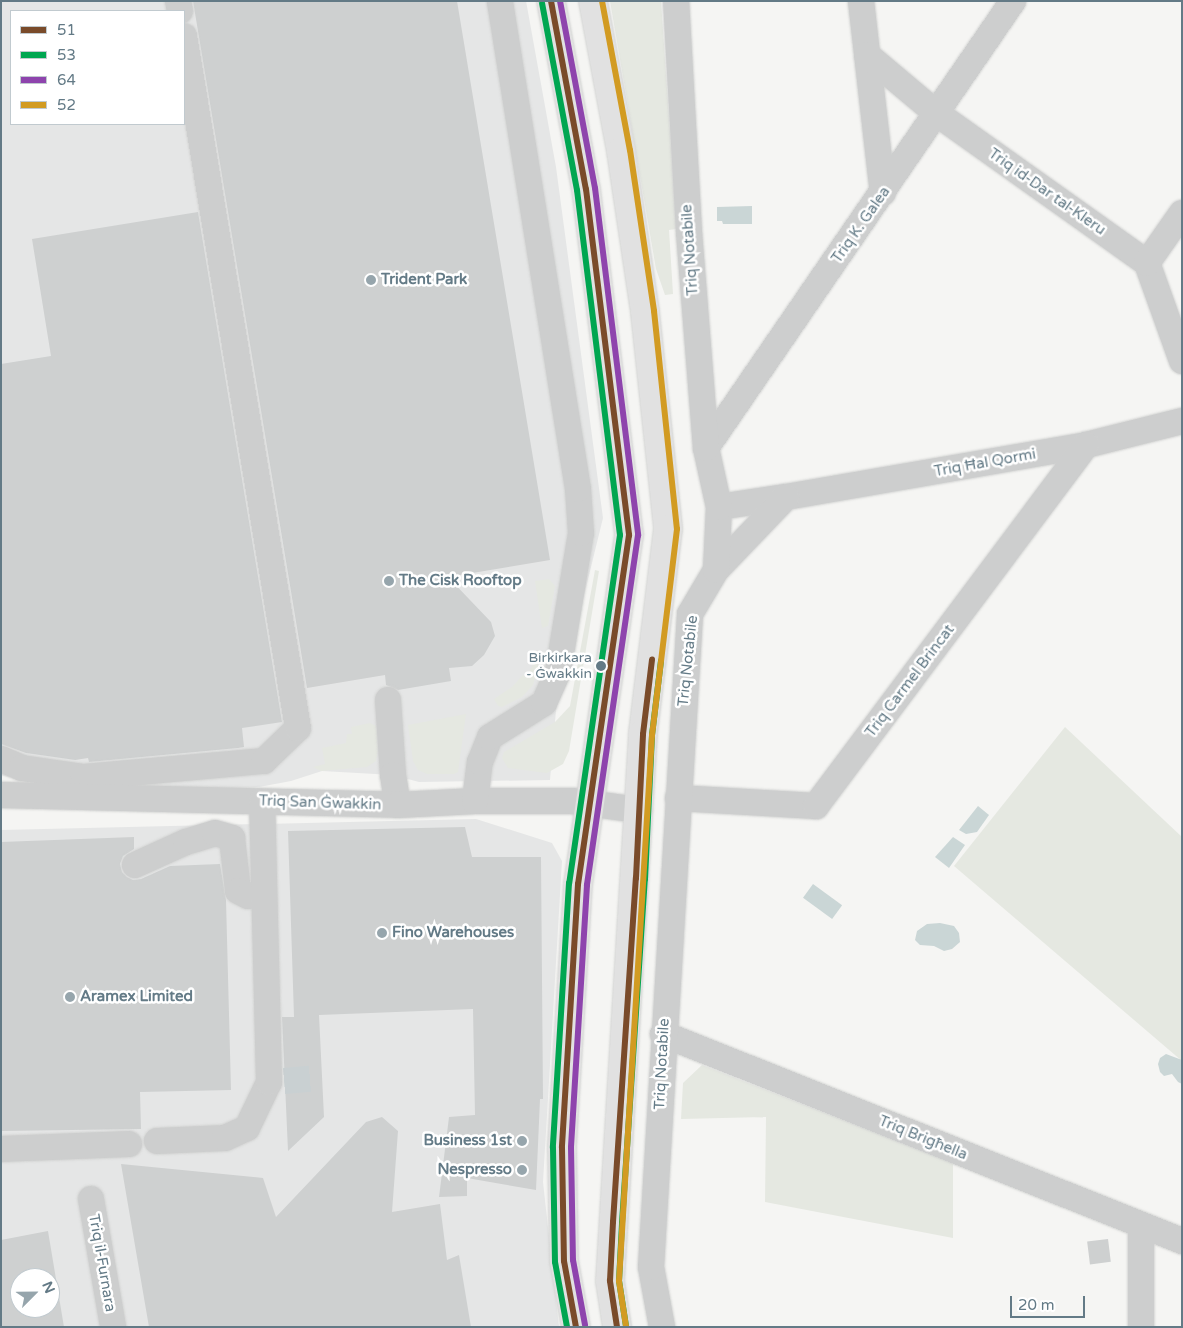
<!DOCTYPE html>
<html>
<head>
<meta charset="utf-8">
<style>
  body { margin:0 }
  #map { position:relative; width:1183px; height:1328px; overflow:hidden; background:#f5f5f3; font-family:"Varela Round",sans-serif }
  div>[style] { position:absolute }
  .built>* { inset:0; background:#e5e6e6 }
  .green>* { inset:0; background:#e5e8e1 }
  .water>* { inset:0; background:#cad6d6; transform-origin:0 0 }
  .building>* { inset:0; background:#ced0d0; transform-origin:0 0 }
  .minor-tunnel>* { height:26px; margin-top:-13px; transform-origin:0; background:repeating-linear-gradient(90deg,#c9d0d2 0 26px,transparent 0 39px) }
  .roads { filter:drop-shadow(0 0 1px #d2d3d2) drop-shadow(0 0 1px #d2d3d2) }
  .minor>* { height:26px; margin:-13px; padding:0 13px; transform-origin:13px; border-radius:13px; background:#cdcece }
  .major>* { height:28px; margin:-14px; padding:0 14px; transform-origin:14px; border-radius:14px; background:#e1e1e1 }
  .bus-1>* { height:6px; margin:-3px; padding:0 3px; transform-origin:3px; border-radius:3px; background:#7a4b2a }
  .bus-2>* { height:6px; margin:-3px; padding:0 3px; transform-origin:3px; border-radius:3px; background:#00a651 }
  .bus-3>* { height:6px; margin:-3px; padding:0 3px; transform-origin:3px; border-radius:3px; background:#8e44ad }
  .bus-4>* { height:6px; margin:-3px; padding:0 3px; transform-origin:3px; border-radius:3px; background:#d29b22 }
  .dots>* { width:14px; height:14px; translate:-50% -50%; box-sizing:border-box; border:2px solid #fff; border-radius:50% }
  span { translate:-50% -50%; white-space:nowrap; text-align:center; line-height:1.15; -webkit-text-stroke:5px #fff; paint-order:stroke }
  .bus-label { font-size:14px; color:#637a86 }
  .right { translate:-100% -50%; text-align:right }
  .street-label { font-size:15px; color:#637a86 }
  .poi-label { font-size:15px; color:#637a86; font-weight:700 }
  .left { translate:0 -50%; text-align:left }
  .frame { position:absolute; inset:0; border:2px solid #637a86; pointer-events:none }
  .legend { position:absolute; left:10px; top:10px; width:175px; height:115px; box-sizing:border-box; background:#fff; border:1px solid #c1cacf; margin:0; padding:6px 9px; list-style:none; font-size:15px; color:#637a86 }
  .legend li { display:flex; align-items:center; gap:10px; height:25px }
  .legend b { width:25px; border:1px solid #c1cacf }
  .north { position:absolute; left:10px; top:1268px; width:50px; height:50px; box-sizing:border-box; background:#fff; border:1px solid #c1cacf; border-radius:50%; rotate:67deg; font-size:14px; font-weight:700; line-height:20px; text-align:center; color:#637a86 }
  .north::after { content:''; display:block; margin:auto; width:18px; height:22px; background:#96a5ac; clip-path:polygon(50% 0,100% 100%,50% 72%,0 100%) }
  .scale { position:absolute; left:1010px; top:1296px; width:75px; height:22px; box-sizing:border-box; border:2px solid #637a86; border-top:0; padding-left:6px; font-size:15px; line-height:18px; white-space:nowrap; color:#637a86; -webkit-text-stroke:4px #fff; paint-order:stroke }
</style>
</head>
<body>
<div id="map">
  <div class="built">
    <div style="clip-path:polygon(evenodd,1px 1px,526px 1px,556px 167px,603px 518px,556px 710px,550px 780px,419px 782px,393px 775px,322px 771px,291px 781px,259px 787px,73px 798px,75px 796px,1px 775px,1px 1px,11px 11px,184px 11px,184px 124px,11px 124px,11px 11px)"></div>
    <div style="clip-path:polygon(evenodd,476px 819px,552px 843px,562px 861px,543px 1182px,559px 1327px,1px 1327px,1px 830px,476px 819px,20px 1278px,50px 1278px,50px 1308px,20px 1308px,20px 1278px)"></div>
  </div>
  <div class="green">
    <div style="clip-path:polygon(610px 1px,661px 1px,676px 221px,676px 229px,669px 230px,673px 294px,665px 295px,656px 269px)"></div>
    <div style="clip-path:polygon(595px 570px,599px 571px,569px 751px,563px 764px,547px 773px,508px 768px,502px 758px,504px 752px,555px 722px,570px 706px)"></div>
    <div style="clip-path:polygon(549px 579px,555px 586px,548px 626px,542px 628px,535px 581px)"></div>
    <div style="clip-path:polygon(534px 653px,539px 655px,540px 660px,533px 685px,522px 697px,502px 707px,498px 706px,494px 699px,512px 687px,523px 675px,525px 677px,532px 667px)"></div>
    <div style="clip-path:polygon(466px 714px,458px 772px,454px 774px,427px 774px,418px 770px,413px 761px,408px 725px)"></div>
    <div style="clip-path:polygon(370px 723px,376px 726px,380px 738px,376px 761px,367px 767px,321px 771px,313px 767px,325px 764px,322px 748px,346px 743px,347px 734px,352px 734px,351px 727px)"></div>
    <div style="clip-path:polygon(1065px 727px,1182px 837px,1182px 1061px,954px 866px)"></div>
    <div style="clip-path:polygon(702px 1065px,953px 1163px,953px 1238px,765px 1202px,766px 1117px,681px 1119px,683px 1083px)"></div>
  </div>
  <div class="water">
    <div style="clip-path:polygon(752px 206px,752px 224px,723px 224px,722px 221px,717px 221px,717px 207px)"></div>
    <div style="clip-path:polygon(978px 806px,989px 815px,977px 832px,966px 834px,959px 830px)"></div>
    <div style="clip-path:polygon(953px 837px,965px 845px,949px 868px,935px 857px)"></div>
    <div style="left:813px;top:884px;width:36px;height:17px;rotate:36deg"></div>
    <div style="clip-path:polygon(940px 923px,954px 926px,959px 933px,960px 942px,952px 949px,944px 951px,934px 946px,920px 945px,915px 940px,917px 931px,927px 924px)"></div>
    <div style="clip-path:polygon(1166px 1054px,1182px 1060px,1182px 1084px,1178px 1082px,1172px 1074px,1164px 1076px,1160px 1072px,1158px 1064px,1160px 1058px)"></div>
  </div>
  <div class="building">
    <div style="clip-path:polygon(193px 1px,457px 1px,550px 560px,448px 577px,491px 622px,495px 636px,484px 655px,472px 666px,449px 668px,451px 681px,398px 690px,386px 685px,385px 675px,307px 688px)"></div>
    <div style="clip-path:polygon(198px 212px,282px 722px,242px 728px,244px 747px,238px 748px,89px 762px,88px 758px,75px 760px,26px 753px,1px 744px,1px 364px,51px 356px,32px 239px)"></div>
    <div style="clip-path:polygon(465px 827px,472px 857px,541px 857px,543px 1099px,540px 1099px,536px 1190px,467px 1178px,467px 1196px,439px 1197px,449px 1117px,475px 1115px,473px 1009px,319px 1015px,324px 1117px,288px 1151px,282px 1017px,294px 1017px,288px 831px)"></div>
    <div style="clip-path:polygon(134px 837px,134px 849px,123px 856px,120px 864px,122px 872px,127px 877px,133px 880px,141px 879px,170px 866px,220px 864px,226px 900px,231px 1090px,140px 1092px,141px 1129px,1px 1131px,1px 842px)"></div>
    <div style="clip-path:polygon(382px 1117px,398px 1131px,392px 1212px,440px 1204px,447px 1260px,459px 1255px,471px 1327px,149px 1327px,121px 1164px,263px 1178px,276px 1217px,366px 1122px)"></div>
    <div style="clip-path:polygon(evenodd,48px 1231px,64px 1327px,1px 1327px,1px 1240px,48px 1231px,20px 1278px,50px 1278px,50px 1308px,20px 1308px,20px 1278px)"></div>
    <div style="left:1108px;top:1239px;width:23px;height:21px;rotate:83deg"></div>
  </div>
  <div class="minor-tunnel">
    <div style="left:284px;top:1081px;width:38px;rotate:-5deg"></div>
  </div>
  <div class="roads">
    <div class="minor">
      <div style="left:178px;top:1px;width:10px;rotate:79deg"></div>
      <div style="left:861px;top:1px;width:193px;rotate:83.5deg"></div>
      <div style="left:867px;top:55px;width:90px;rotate:40deg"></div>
      <div style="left:936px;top:113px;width:259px;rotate:35.4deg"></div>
      <div style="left:1147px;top:263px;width:104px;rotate:70.3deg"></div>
      <div style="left:1147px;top:263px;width:61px;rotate:-55deg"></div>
      <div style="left:706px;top:448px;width:542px;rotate:-55.52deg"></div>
      <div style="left:719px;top:507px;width:68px;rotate:-8.5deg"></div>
      <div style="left:786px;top:497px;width:304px;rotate:-9.8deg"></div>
      <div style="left:1086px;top:445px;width:99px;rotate:-14deg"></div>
      <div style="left:716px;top:570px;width:101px;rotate:-46.2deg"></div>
      <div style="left:388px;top:700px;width:75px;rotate:86.2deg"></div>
      <div style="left:393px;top:775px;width:30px;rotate:81deg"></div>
      <div style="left:1px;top:759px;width:23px;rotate:23deg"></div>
      <div style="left:22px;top:768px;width:63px;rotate:8.3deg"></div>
      <div style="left:84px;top:777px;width:181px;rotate:-5.1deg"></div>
      <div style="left:264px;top:761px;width:47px;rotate:-44.1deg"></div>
      <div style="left:298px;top:728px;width:701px;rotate:-99.35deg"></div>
      <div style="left:1px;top:795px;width:397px;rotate:1.4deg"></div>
      <div style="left:398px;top:805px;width:77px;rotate:-3deg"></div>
      <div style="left:475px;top:801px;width:97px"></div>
      <div style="left:572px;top:801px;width:68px;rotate:7.7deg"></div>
      <div style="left:678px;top:798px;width:138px;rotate:3.3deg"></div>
      <div style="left:816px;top:806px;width:451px;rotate:-53.2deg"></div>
      <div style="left:475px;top:801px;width:39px;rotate:-83deg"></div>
      <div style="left:480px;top:762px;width:27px;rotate:-68deg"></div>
      <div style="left:490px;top:737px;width:64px;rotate:-32.2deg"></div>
      <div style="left:544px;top:703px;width:34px;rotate:-66deg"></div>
      <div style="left:558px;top:672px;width:141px;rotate:-80.6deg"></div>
      <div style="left:581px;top:533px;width:44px;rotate:-93.9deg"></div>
      <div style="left:578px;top:489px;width:494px;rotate:-99.1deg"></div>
      <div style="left:135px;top:865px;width:56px;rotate:-24.3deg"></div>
      <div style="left:186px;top:842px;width:30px;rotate:-17deg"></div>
      <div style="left:215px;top:833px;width:18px;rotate:16deg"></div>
      <div style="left:232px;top:838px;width:53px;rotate:83.5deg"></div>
      <div style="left:238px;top:891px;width:11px;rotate:27deg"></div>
      <div style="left:248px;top:896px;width:16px;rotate:-11deg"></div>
      <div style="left:663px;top:1034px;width:559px;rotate:21.74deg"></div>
      <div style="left:157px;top:1141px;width:68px;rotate:-2.5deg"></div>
      <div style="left:225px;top:1138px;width:24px;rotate:-24deg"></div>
      <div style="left:247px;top:1128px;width:51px;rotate:-64.4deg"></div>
      <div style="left:269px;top:1082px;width:280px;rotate:-91.4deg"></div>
      <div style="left:1px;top:1149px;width:128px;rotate:-2.2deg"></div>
      <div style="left:91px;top:1199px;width:130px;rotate:80.2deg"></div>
      <div style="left:662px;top:1327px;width:61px;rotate:-100.4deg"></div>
      <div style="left:651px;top:1267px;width:654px;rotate:-86.58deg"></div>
      <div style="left:690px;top:614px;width:51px;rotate:-59.4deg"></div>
      <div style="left:716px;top:570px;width:63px;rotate:-87.3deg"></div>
      <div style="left:719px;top:507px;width:60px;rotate:-102.4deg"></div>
      <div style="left:706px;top:448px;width:217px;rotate:-94.5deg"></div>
      <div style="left:689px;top:232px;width:231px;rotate:-93.2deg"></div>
      <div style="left:1141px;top:1327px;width:102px;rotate:-90deg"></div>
    </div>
    <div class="major">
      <div style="left:551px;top:1px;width:191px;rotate:79.5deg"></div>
      <div style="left:586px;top:189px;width:349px;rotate:82.9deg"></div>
      <div style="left:629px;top:535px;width:353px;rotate:98.3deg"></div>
      <div style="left:578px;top:884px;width:264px;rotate:93.5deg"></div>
      <div style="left:562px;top:1148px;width:113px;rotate:89deg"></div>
      <div style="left:564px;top:1261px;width:67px;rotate:79.7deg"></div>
      <div style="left:593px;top:1px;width:153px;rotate:79.4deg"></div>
      <div style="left:621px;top:151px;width:163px;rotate:81.5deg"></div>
      <div style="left:645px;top:312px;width:218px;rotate:83.9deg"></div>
      <div style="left:668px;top:529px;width:207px;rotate:97deg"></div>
      <div style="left:643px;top:734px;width:548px;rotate:93.45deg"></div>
      <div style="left:610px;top:1281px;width:47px;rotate:81.3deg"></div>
    </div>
  </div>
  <div class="bus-1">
    <div style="left:551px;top:1px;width:191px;rotate:79.5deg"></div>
    <div style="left:586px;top:189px;width:349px;rotate:82.9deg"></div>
    <div style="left:629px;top:535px;width:353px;rotate:98.3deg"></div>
    <div style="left:578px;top:884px;width:264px;rotate:93.5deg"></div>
    <div style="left:562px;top:1148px;width:113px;rotate:89deg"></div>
    <div style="left:564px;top:1261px;width:67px;rotate:79.7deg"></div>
    <div style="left:617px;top:1327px;width:47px;rotate:-98.7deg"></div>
    <div style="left:610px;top:1281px;width:59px;rotate:-87.1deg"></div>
    <div style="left:613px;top:1222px;width:345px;rotate:-86.2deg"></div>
    <div style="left:636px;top:878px;width:144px;rotate:-87.2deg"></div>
    <div style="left:643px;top:734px;width:75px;rotate:-83.1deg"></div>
  </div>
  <div class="bus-2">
    <div style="left:542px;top:3px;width:190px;rotate:79.4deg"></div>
    <div style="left:577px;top:190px;width:348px;rotate:82.9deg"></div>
    <div style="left:620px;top:535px;width:352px;rotate:98.3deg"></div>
    <div style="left:569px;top:883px;width:265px;rotate:93.5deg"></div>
    <div style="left:553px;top:1148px;width:114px;rotate:89deg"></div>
    <div style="left:555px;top:1262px;width:66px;rotate:79.5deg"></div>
    <div style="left:626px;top:1326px;width:46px;rotate:-98.8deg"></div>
    <div style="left:619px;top:1281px;width:58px;rotate:-87deg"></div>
    <div style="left:622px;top:1223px;width:345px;rotate:-86.2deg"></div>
    <div style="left:645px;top:879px;width:144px;rotate:-87.2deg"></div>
    <div style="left:652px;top:735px;width:75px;rotate:-83.1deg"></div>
  </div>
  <div class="bus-3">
    <div style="left:560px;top:1px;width:190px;rotate:79.4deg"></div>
    <div style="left:595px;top:188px;width:350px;rotate:82.9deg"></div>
    <div style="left:638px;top:535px;width:354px;rotate:98.3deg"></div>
    <div style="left:587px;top:885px;width:263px;rotate:93.5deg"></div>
    <div style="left:571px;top:1148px;width:112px;rotate:89deg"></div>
    <div style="left:573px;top:1260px;width:66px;rotate:79.5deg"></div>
  </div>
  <div class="bus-4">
    <div style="left:602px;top:1px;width:152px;rotate:79.4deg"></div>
    <div style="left:630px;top:150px;width:163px;rotate:81.5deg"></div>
    <div style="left:654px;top:311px;width:219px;rotate:84deg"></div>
    <div style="left:677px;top:529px;width:208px;rotate:96.9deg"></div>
    <div style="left:652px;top:735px;width:547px;rotate:93.46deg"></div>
    <div style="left:619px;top:1281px;width:46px;rotate:81.2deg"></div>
  </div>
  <div class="dots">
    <div style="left:371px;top:280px;background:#96a5ac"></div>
    <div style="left:389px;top:581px;background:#96a5ac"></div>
    <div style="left:601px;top:666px;background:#637a86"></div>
    <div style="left:382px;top:933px;background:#96a5ac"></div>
    <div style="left:70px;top:997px;background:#96a5ac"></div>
    <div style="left:522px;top:1141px;background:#96a5ac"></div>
    <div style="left:522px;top:1170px;background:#96a5ac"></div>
  </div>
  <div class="bus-label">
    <span class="right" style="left:592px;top:666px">Birkirkara<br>- Ġwakkin</span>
  </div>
  <div class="street-label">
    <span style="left:1047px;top:192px;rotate:35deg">Triq id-Dar tal-Kleru</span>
    <span style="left:861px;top:225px;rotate:-55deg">Triq K. Galea</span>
    <span style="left:690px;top:250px;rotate:-94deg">Triq Notabile</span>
    <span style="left:985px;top:463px;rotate:-10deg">Triq Ħal Qormi</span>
    <span style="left:688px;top:661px;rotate:-84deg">Triq Notabile</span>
    <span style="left:910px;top:681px;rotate:-53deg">Triq Carmel Brincat</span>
    <span style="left:320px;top:803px;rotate:2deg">Triq San Ġwakkin</span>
    <span style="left:662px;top:1064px;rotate:-87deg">Triq Notabile</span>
    <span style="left:923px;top:1138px;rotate:22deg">Triq Brigħella</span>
    <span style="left:102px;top:1263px;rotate:80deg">Triq il-Furnara</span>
  </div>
  <div class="poi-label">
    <span class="left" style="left:381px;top:280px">Trident Park</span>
    <span class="left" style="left:399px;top:581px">The Cisk Rooftop</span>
    <span class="left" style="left:392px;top:933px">Fino Warehouses</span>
    <span class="left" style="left:80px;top:997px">Aramex Limited</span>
    <span class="right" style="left:512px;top:1141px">Business 1st</span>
    <span class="right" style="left:512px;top:1170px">Nespresso</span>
  </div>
  <div class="frame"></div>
  <ul class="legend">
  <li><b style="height:6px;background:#7a4b2a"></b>51</li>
  <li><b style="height:6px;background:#00a651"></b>53</li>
  <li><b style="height:6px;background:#8e44ad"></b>64</li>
  <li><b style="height:6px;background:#d29b22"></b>52</li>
  </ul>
  <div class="north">N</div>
  <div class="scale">20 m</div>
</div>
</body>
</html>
